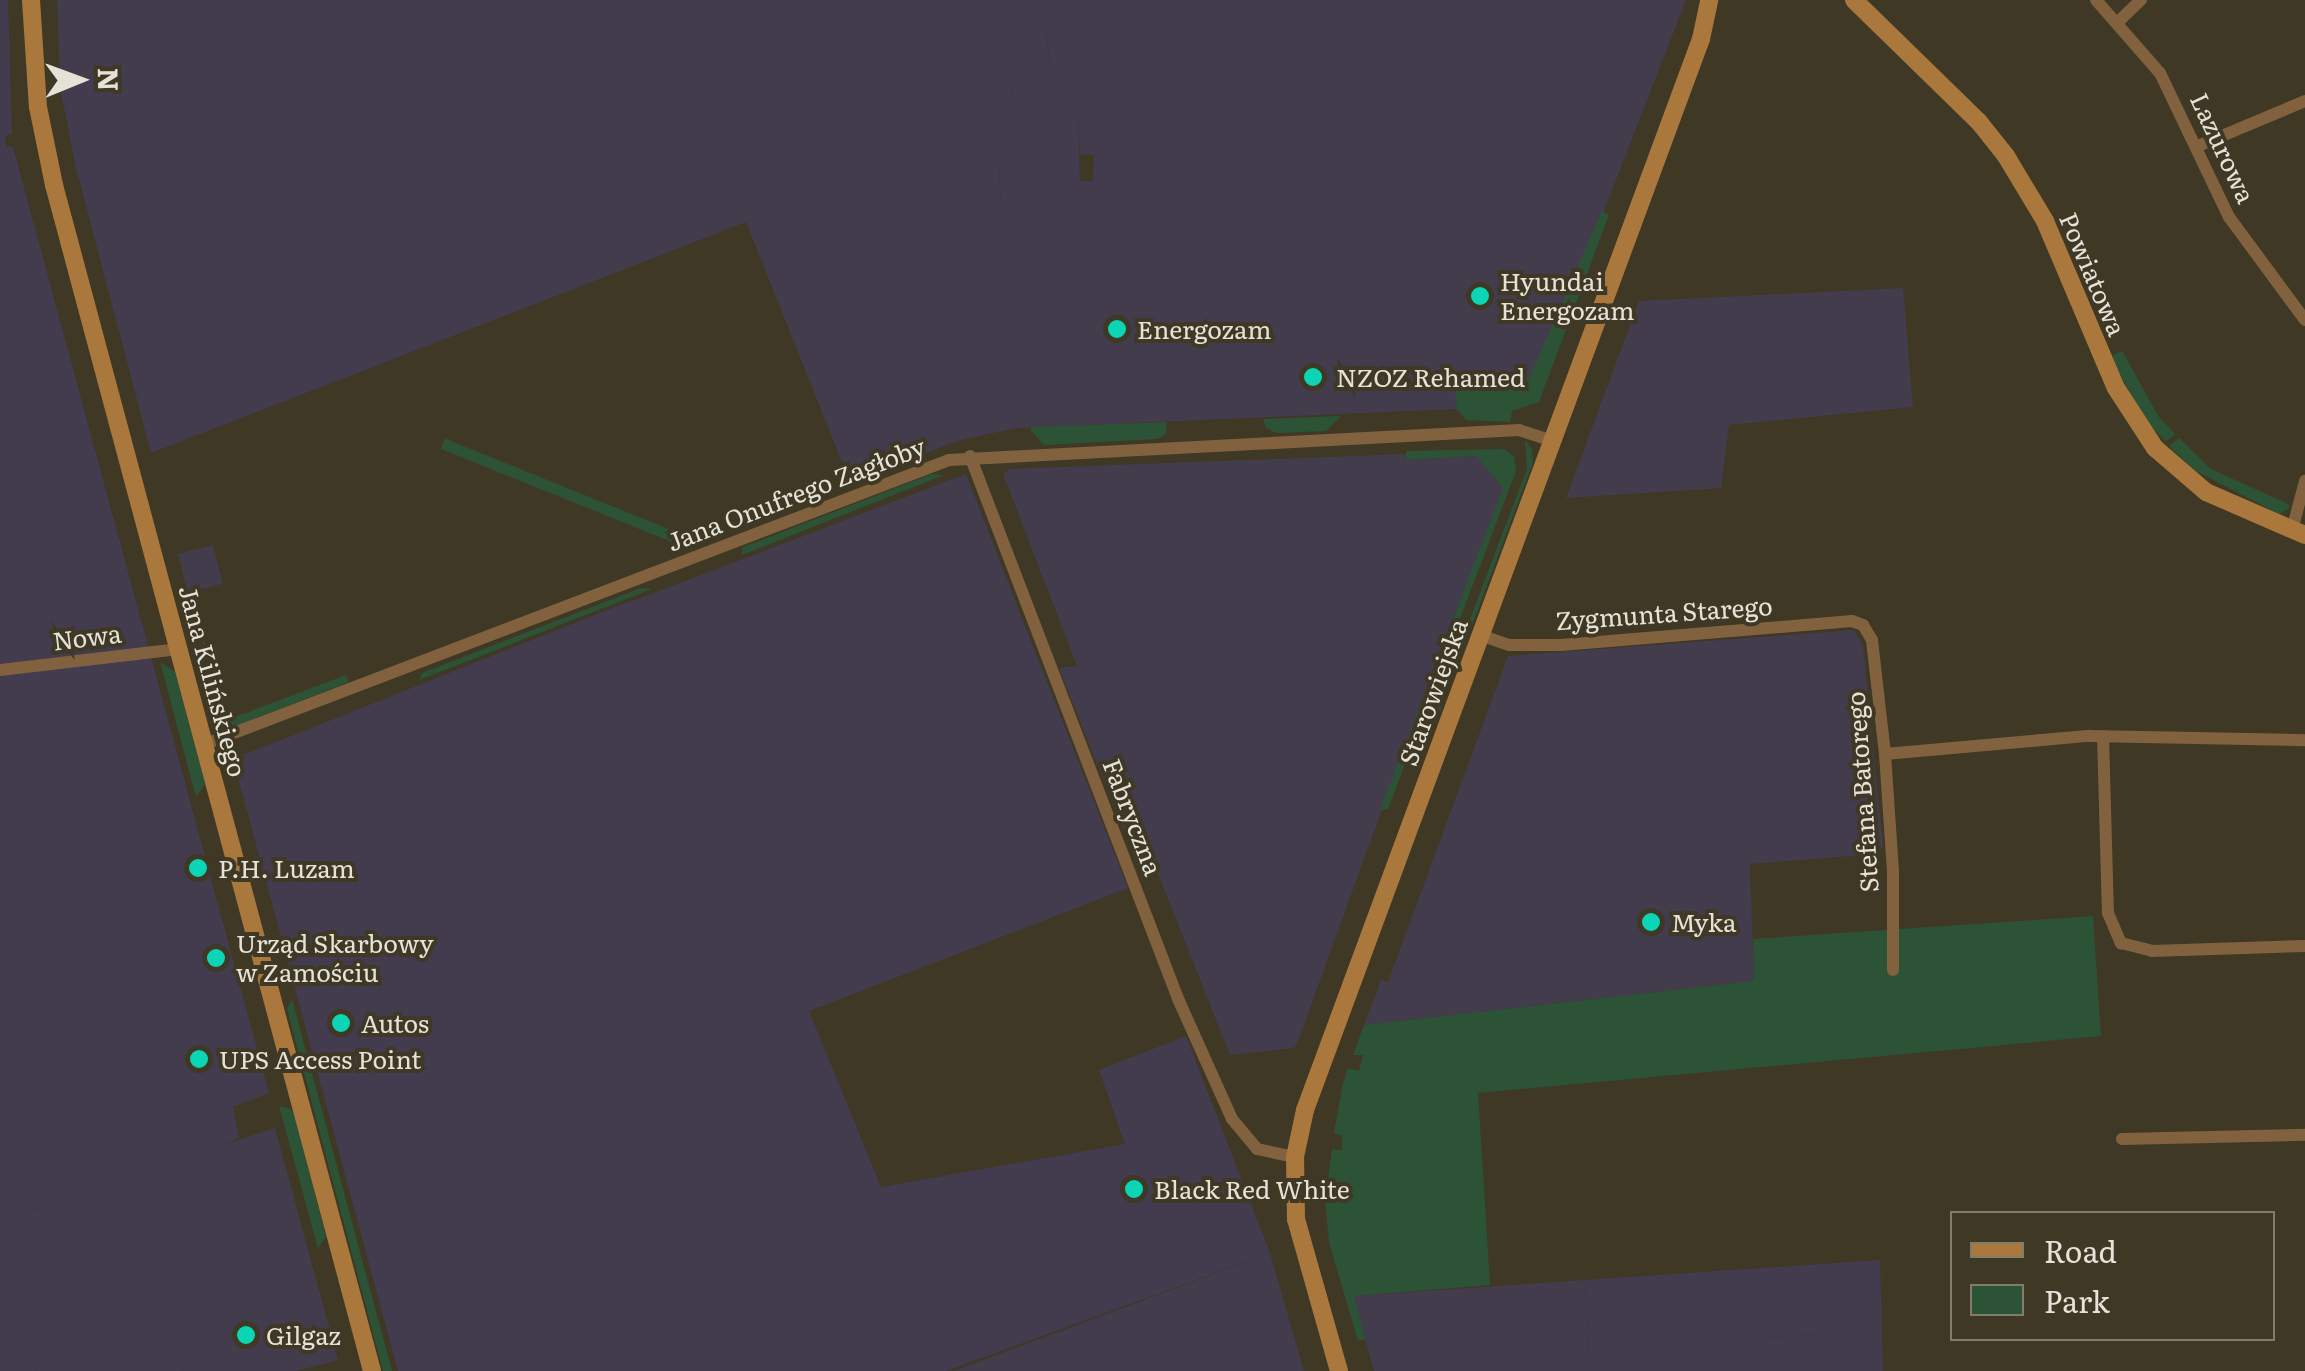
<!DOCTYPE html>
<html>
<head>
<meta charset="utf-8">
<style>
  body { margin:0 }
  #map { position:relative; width:2305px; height:1371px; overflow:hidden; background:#3e3825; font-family:Literata,serif }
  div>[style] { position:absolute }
  .commercial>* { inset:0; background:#433c4d; transform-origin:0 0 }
  .industrial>* { inset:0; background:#423c4e }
  .green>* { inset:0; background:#2d5337; transform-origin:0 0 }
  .street>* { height:12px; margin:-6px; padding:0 6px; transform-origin:6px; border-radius:6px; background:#82623e }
  .secondary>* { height:18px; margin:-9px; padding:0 9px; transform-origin:9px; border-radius:9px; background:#aa783c }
  .dots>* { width:28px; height:28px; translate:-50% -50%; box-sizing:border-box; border:5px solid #3e3825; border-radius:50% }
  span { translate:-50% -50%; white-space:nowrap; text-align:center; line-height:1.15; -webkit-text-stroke:8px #3e3825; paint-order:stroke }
  .street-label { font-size:25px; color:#e6e2d7 }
  .poi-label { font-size:25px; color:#e6e2d7 }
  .left { translate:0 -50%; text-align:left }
  .legend { position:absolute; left:1950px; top:1211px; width:325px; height:130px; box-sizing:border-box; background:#3e3825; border:2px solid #817c6c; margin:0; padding:12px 18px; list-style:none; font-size:30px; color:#e6e2d7 }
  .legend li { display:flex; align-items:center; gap:20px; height:50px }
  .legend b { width:50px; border:2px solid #817c6c }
  .north { position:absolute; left:30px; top:30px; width:100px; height:100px; -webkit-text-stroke:8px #3e3825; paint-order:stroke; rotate:89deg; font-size:28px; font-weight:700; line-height:40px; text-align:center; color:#e6e2d7 }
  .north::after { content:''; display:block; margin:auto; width:35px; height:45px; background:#e6e2d7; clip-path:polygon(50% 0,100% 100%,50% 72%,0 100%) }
</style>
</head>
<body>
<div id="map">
  <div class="commercial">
    <div style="clip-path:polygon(57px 0,281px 0,60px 87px)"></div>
    <div style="clip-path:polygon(436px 0,843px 0,905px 160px,998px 146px,1003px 246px,1101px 204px,1092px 188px,1094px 155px,1080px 154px,1078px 116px,1014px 121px,1012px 85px,1050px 79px,1045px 0,1686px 0,1528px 406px,1017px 428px,960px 440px,850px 482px,746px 222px,597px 280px,559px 179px,512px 198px)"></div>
    <div style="clip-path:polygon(1903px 288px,1913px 407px,1729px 425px,1721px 488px,1566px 498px,1639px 301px)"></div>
    <div style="clip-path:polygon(1405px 454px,1406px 460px,1476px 456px,1503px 488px,1501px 501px,1440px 649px,1297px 1044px,1294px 1048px,1230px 1055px,1149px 851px,1132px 852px,1059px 668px,1077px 666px,1003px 474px,1010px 469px)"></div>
    <div style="clip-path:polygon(966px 474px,1023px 621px,939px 655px,906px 565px,863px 602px,773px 635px,765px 620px,654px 662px,630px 602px)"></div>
    <div style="left:213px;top:545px;width:40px;height:36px;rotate:76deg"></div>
    <div style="clip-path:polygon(1854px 630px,1863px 645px,1883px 846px,1876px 854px,1750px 864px,1754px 981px,1364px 1025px,1381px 980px,1388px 982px,1508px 656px)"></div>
    <div style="clip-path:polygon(275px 1128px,338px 1360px,296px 1371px,183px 1371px,172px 1333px,33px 1371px,0 1371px,0 1212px,176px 1195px,220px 1146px)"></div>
    <div style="clip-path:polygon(1270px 1253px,1304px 1371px,954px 1371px)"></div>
    <div style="clip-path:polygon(1585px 1280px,1590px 1371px,1374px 1371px,1353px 1296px)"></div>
    <div style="clip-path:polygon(1882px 1333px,1883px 1371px,1699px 1371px,1698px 1339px)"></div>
  </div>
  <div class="industrial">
    <div style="clip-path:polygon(0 0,8px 0,12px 134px,5px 136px,6px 147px,13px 147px,269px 1093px,233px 1107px,239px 1138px,220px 1146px,176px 1195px,0 1212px)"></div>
    <div style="clip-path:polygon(281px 0,436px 0,512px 197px,559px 179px,597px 280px,151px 453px,75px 164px,60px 87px)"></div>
    <div style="clip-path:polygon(843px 0,1045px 0,1050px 80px,1012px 85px,1014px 120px,1078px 116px,1080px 181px,1092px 181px,1101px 204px,1103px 241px,1003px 246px,998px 147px,905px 160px)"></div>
    <div style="clip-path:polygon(906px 565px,939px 654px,1023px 621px,1128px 888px,809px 1011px,881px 1187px,1125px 1144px,1099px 1070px,1186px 1036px,1270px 1253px,946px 1371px,398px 1371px,233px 759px,630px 601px,654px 662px,766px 620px,773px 635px,862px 602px,856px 585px)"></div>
    <div style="clip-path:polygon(1880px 1260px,1882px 1333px,1699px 1339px,1699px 1371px,1590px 1371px,1585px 1280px)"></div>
    <div style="clip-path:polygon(172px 1333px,183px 1371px,33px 1371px)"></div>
  </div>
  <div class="green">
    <div style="clip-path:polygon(1602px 211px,1609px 215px,1539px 402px,1512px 411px,1510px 422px,1466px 420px,1457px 409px,1455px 384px,1527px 383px)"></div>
    <div style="clip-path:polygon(2122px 351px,2159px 417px,2175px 434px,2166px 442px,2146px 421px,2118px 371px,2112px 355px)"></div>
    <div style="clip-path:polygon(1341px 416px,1326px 431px,1276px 433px,1266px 428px,1263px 419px)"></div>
    <div style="clip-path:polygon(1167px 422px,1166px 434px,1157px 439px,1044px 445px,1031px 431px,1031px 427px)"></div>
    <div style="clip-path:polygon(2179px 438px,2211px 469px,2290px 505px,2288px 509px,2279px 514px,2194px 470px,2169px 446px)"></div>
    <div style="clip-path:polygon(1525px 440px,1532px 449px,1533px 462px,1427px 746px,1424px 740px,1527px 469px)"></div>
    <div style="clip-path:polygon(1504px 449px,1514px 456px,1516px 471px,1388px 809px,1380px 810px,1503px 488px,1476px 456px,1406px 460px,1406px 451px)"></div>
    <div style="clip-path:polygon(932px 474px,944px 475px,742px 555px,743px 547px)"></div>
    <div style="left:696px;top:540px;width:11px;height:271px;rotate:112deg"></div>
    <div style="clip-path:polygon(641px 588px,652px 589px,419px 680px,422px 673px)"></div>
    <div style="clip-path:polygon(193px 603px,227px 720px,346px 675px,349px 682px,225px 730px)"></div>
    <div style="clip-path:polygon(160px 662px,175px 672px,205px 784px,196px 797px)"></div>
    <div style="clip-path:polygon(2093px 916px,2101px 1036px,1478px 1093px,1490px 1285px,1354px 1296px,1365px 1339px,1358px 1341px,1329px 1242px,1325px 1201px,1344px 1199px,1344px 1186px,1327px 1186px,1332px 1149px,1342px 1150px,1342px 1136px,1334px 1133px,1342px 1087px,1348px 1068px,1359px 1071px,1363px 1055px,1353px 1055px,1364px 1025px,1754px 981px,1753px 939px)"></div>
    <div style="clip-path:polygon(292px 999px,346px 1200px,392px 1371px,383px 1371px,287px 1009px)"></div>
    <div style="clip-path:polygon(279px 1106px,289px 1108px,294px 1114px,326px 1237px,318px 1248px)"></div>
  </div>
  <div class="street">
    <div style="left:2096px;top:0;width:97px;rotate:48.8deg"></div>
    <div style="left:2160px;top:73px;width:160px;rotate:64.4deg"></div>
    <div style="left:2229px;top:217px;width:128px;rotate:53.6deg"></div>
    <div style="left:2118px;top:22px;width:32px;rotate:-44deg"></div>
    <div style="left:2198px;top:146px;width:116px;rotate:-22.8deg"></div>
    <div style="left:970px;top:456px;width:584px;rotate:69.02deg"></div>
    <div style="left:1179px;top:1001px;width:129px;rotate:65.8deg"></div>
    <div style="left:1232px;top:1119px;width:39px;rotate:50deg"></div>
    <div style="left:1257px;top:1149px;width:39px;rotate:12deg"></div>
    <div style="left:2292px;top:530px;width:51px;rotate:-75.1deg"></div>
    <div style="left:1480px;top:635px;width:31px;rotate:19deg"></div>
    <div style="left:1509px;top:645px;width:52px"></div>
    <div style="left:1561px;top:645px;width:292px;rotate:-4.7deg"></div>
    <div style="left:1852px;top:621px;width:12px;rotate:20deg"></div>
    <div style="left:1863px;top:625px;width:17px;rotate:59deg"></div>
    <div style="left:1872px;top:640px;width:115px;rotate:83.5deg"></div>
    <div style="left:1885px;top:754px;width:118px;rotate:86.1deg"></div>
    <div style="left:1893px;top:872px;width:98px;rotate:90deg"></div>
    <div style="left:0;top:670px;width:180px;rotate:-6.7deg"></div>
    <div style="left:2103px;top:736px;width:177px;rotate:88.4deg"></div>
    <div style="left:2108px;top:913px;width:33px;rotate:67deg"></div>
    <div style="left:2121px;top:943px;width:32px;rotate:14deg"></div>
    <div style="left:2152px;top:951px;width:153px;rotate:-1.9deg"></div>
    <div style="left:205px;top:744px;width:796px;rotate:-20.89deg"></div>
    <div style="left:949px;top:460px;width:571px;rotate:-3.01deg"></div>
    <div style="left:1519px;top:430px;width:36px;rotate:18deg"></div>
    <div style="left:1885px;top:754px;width:204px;rotate:-5.1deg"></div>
    <div style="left:2088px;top:736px;width:217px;rotate:1.1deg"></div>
    <div style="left:2122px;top:1139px;width:183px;rotate:-1.3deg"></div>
  </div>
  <div class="secondary">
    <div style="left:31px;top:0;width:107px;rotate:86.3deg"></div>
    <div style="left:38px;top:107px;width:80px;rotate:78.4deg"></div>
    <div style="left:54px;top:185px;width:1228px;rotate:74.99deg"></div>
    <div style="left:1854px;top:0;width:175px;rotate:44.3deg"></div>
    <div style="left:1979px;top:122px;width:43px;rotate:51.5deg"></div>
    <div style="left:2006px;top:156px;width:76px;rotate:59deg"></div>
    <div style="left:2045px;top:221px;width:181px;rotate:67deg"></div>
    <div style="left:2116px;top:388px;width:72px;rotate:57deg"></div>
    <div style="left:2155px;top:448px;width:67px;rotate:40.8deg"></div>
    <div style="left:2206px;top:492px;width:108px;rotate:23.5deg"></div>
    <div style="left:1339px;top:1371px;width:158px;rotate:-105.8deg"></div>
    <div style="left:1296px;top:1219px;width:62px;rotate:-90.9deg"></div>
    <div style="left:1295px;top:1157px;width:48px;rotate:-78deg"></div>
    <div style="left:1305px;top:1110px;width:1142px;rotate:-69.71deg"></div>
    <div style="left:1701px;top:39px;width:40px;rotate:-78deg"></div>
  </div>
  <div class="dots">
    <div style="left:1480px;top:296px;background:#0bd5b5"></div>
    <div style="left:1117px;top:329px;background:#0bd5b5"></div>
    <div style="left:1313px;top:377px;background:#0bd5b5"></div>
    <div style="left:198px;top:868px;background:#0bd5b5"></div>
    <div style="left:1651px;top:922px;background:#0bd5b5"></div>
    <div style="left:216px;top:958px;background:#0bd5b5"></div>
    <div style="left:341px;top:1023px;background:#0bd5b5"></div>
    <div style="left:199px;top:1059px;background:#0bd5b5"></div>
    <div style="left:1134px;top:1189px;background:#0bd5b5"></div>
    <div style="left:246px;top:1335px;background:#0bd5b5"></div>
  </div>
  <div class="street-label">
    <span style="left:2223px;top:148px;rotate:65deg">Lazurowa</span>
    <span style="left:2093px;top:274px;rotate:67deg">Powiatowa</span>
    <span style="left:796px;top:494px;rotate:-21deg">Jana Onufrego Zagłoby</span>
    <span style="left:1664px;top:613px;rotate:-4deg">Zygmunta Starego</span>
    <span style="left:87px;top:637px;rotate:-7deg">Nowa</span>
    <span style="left:213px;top:681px;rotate:75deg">Jana Kilińskiego</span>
    <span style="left:1433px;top:692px;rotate:-70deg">Starowiejska</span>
    <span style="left:1862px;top:792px;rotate:-94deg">Stefana Batorego</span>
    <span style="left:1133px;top:817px;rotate:69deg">Fabryczna</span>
  </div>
  <div class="poi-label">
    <span class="left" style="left:1500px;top:296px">Hyundai<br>Energozam</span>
    <span class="left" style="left:1137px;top:329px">Energozam</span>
    <span class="left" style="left:1336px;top:377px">NZOZ Rehamed</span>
    <span class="left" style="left:218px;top:868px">P.H. Luzam</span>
    <span class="left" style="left:1671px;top:922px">Myka</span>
    <span class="left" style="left:236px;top:958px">Urząd Skarbowy<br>w Zamościu</span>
    <span class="left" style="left:361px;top:1023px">Autos</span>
    <span class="left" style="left:219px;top:1059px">UPS Access Point</span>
    <span class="left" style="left:1154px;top:1189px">Black Red White</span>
    <span class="left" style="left:266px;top:1335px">Gilgaz</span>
  </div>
  <ul class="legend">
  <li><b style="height:12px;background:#aa783c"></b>Road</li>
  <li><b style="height:28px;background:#2d5337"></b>Park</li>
  </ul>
  <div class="north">N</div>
</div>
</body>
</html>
